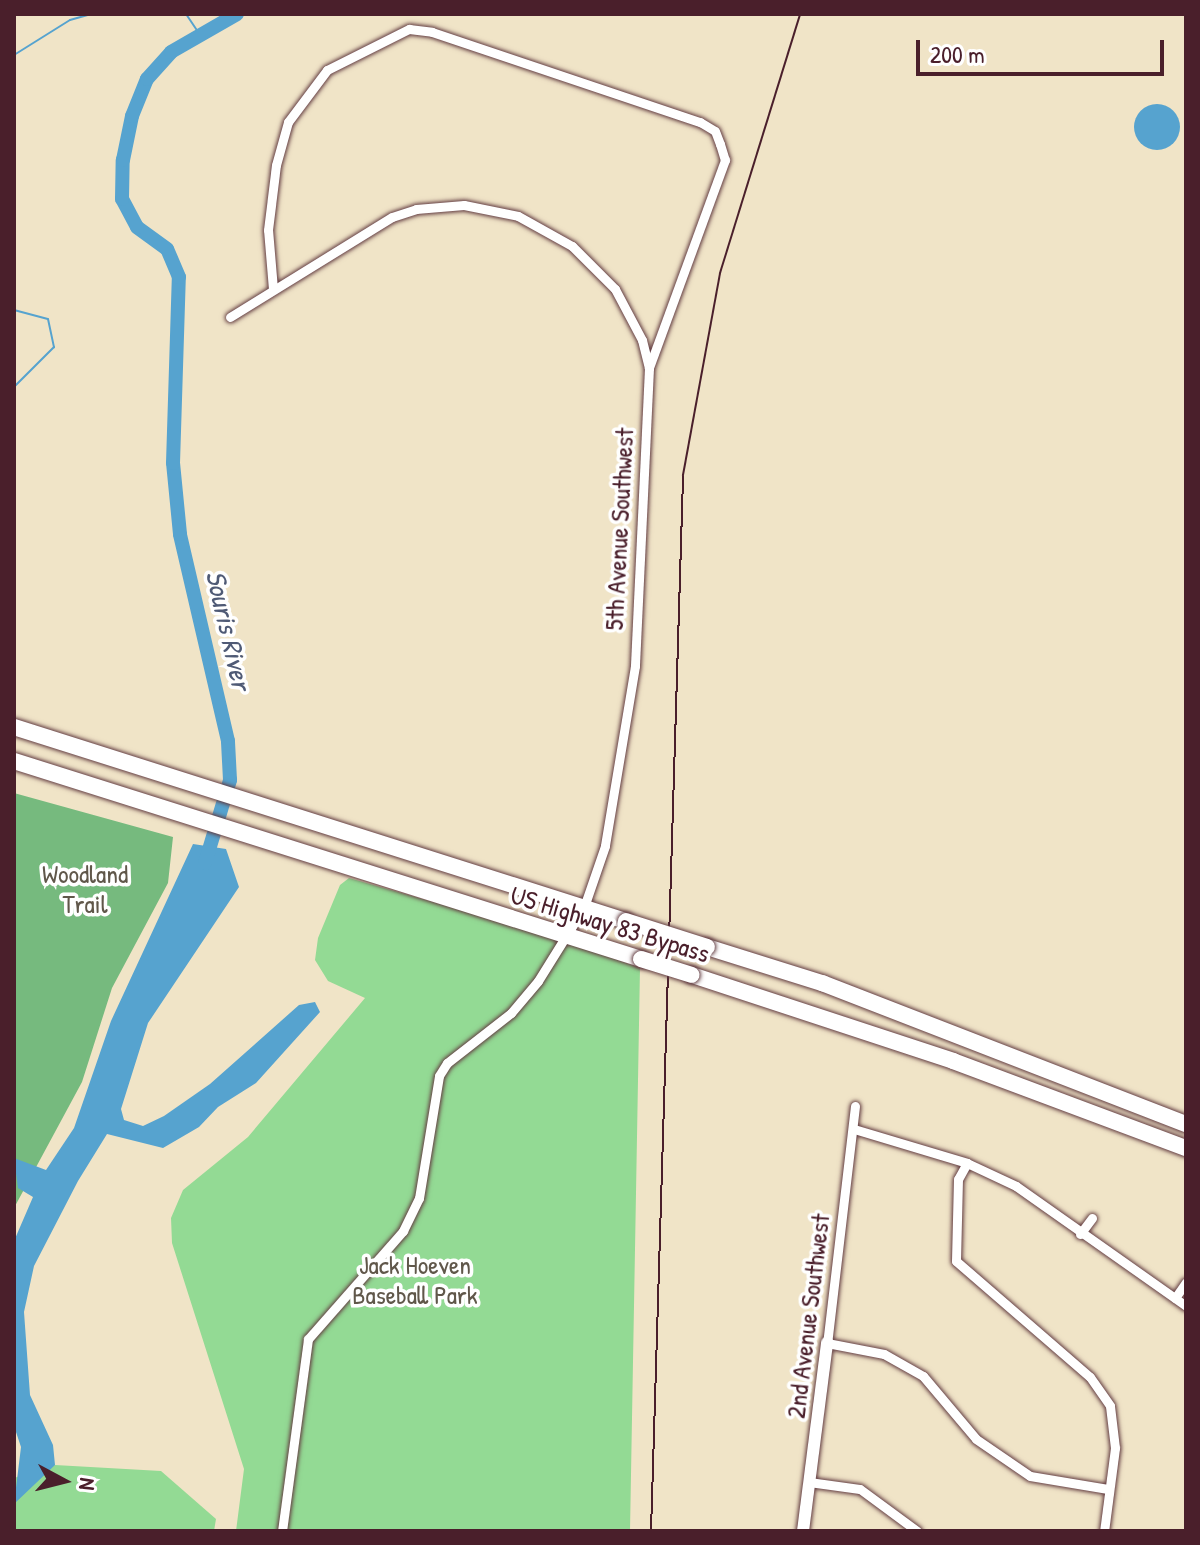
<!DOCTYPE html>
<html>
<head>
<meta charset="utf-8">
<style>
  body { margin:0 }
  #map { position:relative; width:1200px; height:1545px; overflow:hidden; background:#f0e4c7; font-family:"Patrick Hand",sans-serif }
  div>[style] { position:absolute }
  .green>* { inset:0; background:#93da94 }
  .forest>* { inset:0; background:#76ba7e }
  .water>* { inset:0; background:#56a3cf }
  .round { border-radius:50% }
  .stream>* { height:2px; margin:-1px; padding:0 1px; transform-origin:1px; border-radius:1px; background:#56a3cf }
  .river>* { height:14px; margin:-7px; padding:0 7px; transform-origin:7px; border-radius:7px; background:#56a3cf }
  .roads { filter:drop-shadow(0 0 2px #633d42) drop-shadow(0 0 2px #633d42) }
  .street>* { height:9px; margin:-4.5px; padding:0 4.5px; transform-origin:4.5px; border-radius:4.5px; background:#fff }
  .secondary>* { height:12px; margin:-6px; padding:0 6px; transform-origin:6px; border-radius:6px; background:#fff }
  .highway>* { height:16px; margin:-8px; padding:0 8px; transform-origin:8px; border-radius:8px; background:#fff }
  .rail>* { height:2px; margin:-1px; padding:0 1px; transform-origin:1px; border-radius:1px; background:#4a1f2b }
  .bridges { filter:drop-shadow(0 0 2px #633d42) drop-shadow(0 0 2px #633d42) }
  .highway-bridge>* { height:16px; margin:-8px; padding:0 8px; transform-origin:8px; border-radius:8px; background:#fff }
  span { translate:-50% -50%; white-space:nowrap; text-align:center; line-height:1.15; -webkit-text-stroke:7px #fff; paint-order:stroke }
  .street-label { font-size:26px; color:#4a1f2b }
  .park-label { font-size:26px; color:#60574a }
  .water-label { font-size:28px; color:#4f5a75; font-style:italic }
  .frame { position:absolute; inset:0; border:16px solid #4a1f2b; pointer-events:none }
  .north { position:absolute; left:24px; top:1441px; width:80px; height:80px; -webkit-text-stroke:6px #fff; paint-order:stroke; rotate:97deg; font-size:22px; font-weight:700; line-height:32px; text-align:center; color:#4a1f2b }
  .north::after { content:''; display:block; margin:auto; width:28px; height:36px; background:#4a1f2b; clip-path:polygon(50% 0,100% 100%,50% 72%,0 100%) }
  .scale { position:absolute; left:916px; top:40px; width:248px; height:36px; box-sizing:border-box; border:4px solid #4a1f2b; border-top:0; padding-left:10px; font-size:24px; line-height:28px; white-space:nowrap; color:#4a1f2b; -webkit-text-stroke:6px #fff; paint-order:stroke }
</style>
</head>
<body>
<div id="map">
  <div class="green">
    <div style="clip-path:polygon(349px 878px,549px 935px,640px 968px,630px 1531px,236px 1531px,244px 1469px,172px 1243px,171px 1218px,183px 1190px,248px 1137px,365px 998px,328px 981px,315px 960px,318px 938px,340px 885px)"></div>
    <div style="clip-path:polygon(55px 1465px,161px 1471px,216px 1519px,214px 1531px,14px 1531px,14px 1478px)"></div>
  </div>
  <div class="forest">
    <div style="clip-path:polygon(14px 793px,173px 837px,168px 883px,112px 988px,82px 1082px,14px 1208px)"></div>
  </div>
  <div class="water">
    <div class="round" style="left:1134px;top:104px;width:46px;height:46px"></div>
    <div style="clip-path:polygon(193px 844px,226px 849px,239px 887px,148px 1023px,121px 1109px,124px 1120px,143px 1126px,164px 1116px,210px 1084px,299px 1005px,315px 1002px,320px 1012px,256px 1083px,218px 1107px,199px 1127px,163px 1148px,107px 1134px,78px 1181px,34px 1266px,24px 1312px,30px 1395px,53px 1445px,55px 1465px,14px 1504px,21px 1447px,14px 1426px,14px 1241px,33px 1197px,18px 1188px,14px 1158px,46px 1170px,74px 1128px,111px 1021px)"></div>
  </div>
  <div class="stream">
    <div style="left:186px;top:14px;width:25px;rotate:56deg"></div>
    <div style="left:14px;top:55px;width:66px;rotate:-32deg"></div>
    <div style="left:70px;top:20px;width:22px;rotate:-16deg"></div>
    <div style="left:14px;top:310px;width:35px;rotate:15deg"></div>
    <div style="left:48px;top:319px;width:29px;rotate:78deg"></div>
    <div style="left:54px;top:347px;width:57px;rotate:135deg"></div>
  </div>
  <div class="river">
    <div style="left:205px;top:863px;width:87px;rotate:-73.2deg"></div>
    <div style="left:230px;top:780px;width:39px;rotate:-93deg"></div>
    <div style="left:228px;top:741px;width:212px;rotate:-103.1deg"></div>
    <div style="left:180px;top:534px;width:71px;rotate:-95.6deg"></div>
    <div style="left:173px;top:463px;width:186px;rotate:-88.2deg"></div>
    <div style="left:179px;top:277px;width:30px;rotate:-113deg"></div>
    <div style="left:167px;top:249px;width:37px;rotate:-144deg"></div>
    <div style="left:137px;top:227px;width:32px;rotate:-118deg"></div>
    <div style="left:122px;top:199px;width:39px;rotate:-89deg"></div>
    <div style="left:123px;top:160px;width:45px;rotate:-78.4deg"></div>
    <div style="left:132px;top:116px;width:40px;rotate:-68deg"></div>
    <div style="left:147px;top:79px;width:36px;rotate:-48deg"></div>
    <div style="left:171px;top:52px;width:76px;rotate:-29.9deg"></div>
  </div>
  <div class="roads">
    <div class="street">
      <div style="left:273px;top:289px;width:59px;rotate:-94.8deg"></div>
      <div style="left:268px;top:230px;width:65px;rotate:-83deg"></div>
      <div style="left:276px;top:165px;width:45px;rotate:-74.4deg"></div>
      <div style="left:288px;top:122px;width:65px;rotate:-53.1deg"></div>
      <div style="left:327px;top:70px;width:92px;rotate:-26.6deg"></div>
      <div style="left:409px;top:29px;width:23px;rotate:7deg"></div>
      <div style="left:432px;top:32px;width:283px;rotate:18.6deg"></div>
      <div style="left:700px;top:122px;width:17px;rotate:31deg"></div>
      <div style="left:715px;top:131px;width:14px;rotate:69deg"></div>
      <div style="left:720px;top:144px;width:17px;rotate:73deg"></div>
      <div style="left:725px;top:160px;width:221px;rotate:110.1deg"></div>
      <div style="left:649px;top:368px;width:298px;rotate:92.7deg"></div>
      <div style="left:635px;top:666px;width:182px;rotate:99.5deg"></div>
      <div style="left:605px;top:846px;width:65px;rotate:109deg"></div>
      <div style="left:584px;top:907px;width:87px;rotate:121.9deg"></div>
      <div style="left:538px;top:981px;width:42px;rotate:130.2deg"></div>
      <div style="left:511px;top:1013px;width:81px;rotate:142deg"></div>
      <div style="left:447px;top:1063px;width:15px;rotate:122deg"></div>
      <div style="left:439px;top:1076px;width:124px;rotate:99.3deg"></div>
      <div style="left:419px;top:1198px;width:37px;rotate:116deg"></div>
      <div style="left:403px;top:1231px;width:144px;rotate:131.3deg"></div>
      <div style="left:308px;top:1339px;width:194px;rotate:97.7deg"></div>
      <div style="left:230px;top:317px;width:190px;rotate:-31.7deg"></div>
      <div style="left:392px;top:217px;width:25px;rotate:-18deg"></div>
      <div style="left:416px;top:209px;width:48px;rotate:-4.8deg"></div>
      <div style="left:464px;top:205px;width:55px;rotate:11.5deg"></div>
      <div style="left:518px;top:216px;width:62px;rotate:29.1deg"></div>
      <div style="left:572px;top:246px;width:61px;rotate:45deg"></div>
      <div style="left:615px;top:289px;width:58px;rotate:62.1deg"></div>
      <div style="left:642px;top:340px;width:29px;rotate:76deg"></div>
      <div style="left:855px;top:1106px;width:239px;rotate:96.7deg"></div>
      <div style="left:827px;top:1343px;width:58px;rotate:10.9deg"></div>
      <div style="left:884px;top:1354px;width:45px;rotate:29.4deg"></div>
      <div style="left:923px;top:1376px;width:82px;rotate:49.9deg"></div>
      <div style="left:976px;top:1439px;width:65px;rotate:34.4deg"></div>
      <div style="left:1030px;top:1476px;width:79px;rotate:9.5deg"></div>
      <div style="left:854px;top:1129px;width:118px;rotate:16.7deg"></div>
      <div style="left:967px;top:1163px;width:54px;rotate:25.1deg"></div>
      <div style="left:1016px;top:1186px;width:208px;rotate:35.2deg"></div>
      <div style="left:967px;top:1163px;width:18px;rotate:119deg"></div>
      <div style="left:958px;top:1179px;width:82px;rotate:91.4deg"></div>
      <div style="left:956px;top:1261px;width:177px;rotate:40.9deg"></div>
      <div style="left:1090px;top:1377px;width:35px;rotate:55deg"></div>
      <div style="left:1110px;top:1406px;width:42px;rotate:83.2deg"></div>
      <div style="left:1115px;top:1448px;width:84px;rotate:97.5deg"></div>
      <div style="left:1080px;top:1234px;width:20px;rotate:-53deg"></div>
      <div style="left:1175px;top:1298px;width:19px;rotate:-55deg"></div>
      <div style="left:809px;top:1482px;width:51px;rotate:7.8deg"></div>
      <div style="left:860px;top:1489px;width:71px;rotate:36.4deg"></div>
    </div>
    <div class="secondary">
      <div style="left:803px;top:1531px;width:190px;rotate:-82.7deg"></div>
    </div>
    <div class="highway">
      <div style="left:14px;top:727px;width:642px;rotate:17.59deg"></div>
      <div style="left:14px;top:761px;width:658px;rotate:17.53deg"></div>
      <div style="left:707px;top:947px;width:121px;rotate:17.4deg"></div>
      <div style="left:822px;top:983px;width:390px;rotate:21.2deg"></div>
      <div style="left:692px;top:975px;width:275px;rotate:18.2deg"></div>
      <div style="left:953px;top:1061px;width:249px;rotate:20.5deg"></div>
    </div>
  </div>
  <div class="rail">
    <div style="left:651px;top:1531px;width:1056px;rotate:-88.26deg"></div>
    <div style="left:683px;top:475px;width:205px;rotate:-79.6deg"></div>
    <div style="left:720px;top:273px;width:271px;rotate:-72.8deg"></div>
  </div>
  <div class="bridges">
    <div class="highway-bridge">
      <div style="left:626px;top:921px;width:85px;rotate:17.8deg"></div>
      <div style="left:641px;top:959px;width:53px;rotate:17.4deg"></div>
    </div>
  </div>
  <div class="street-label">
    <span style="left:619px;top:529px;rotate:-87deg">5th Avenue Southwest</span>
    <span style="left:610px;top:924px;rotate:17deg">US Highway 83 Bypass</span>
    <span style="left:808px;top:1316px;rotate:-83deg">2nd Avenue Southwest</span>
  </div>
  <div class="park-label">
    <span style="left:85px;top:889px">Woodland<br>Trail</span>
    <span style="left:415px;top:1280px">Jack Hoeven<br>Baseball Park</span>
  </div>
  <div class="water-label">
    <span style="left:229px;top:630px;rotate:77deg">Souris River</span>
  </div>
  <div class="frame"></div>
  <div class="north">N</div>
  <div class="scale">200 m</div>
</div>
</body>
</html>
